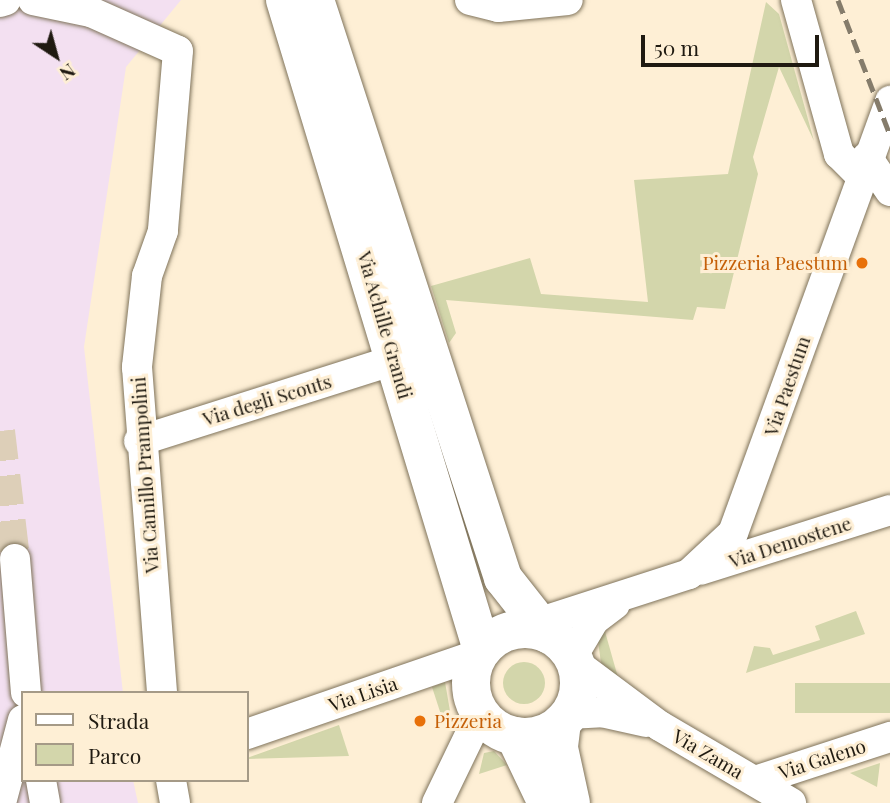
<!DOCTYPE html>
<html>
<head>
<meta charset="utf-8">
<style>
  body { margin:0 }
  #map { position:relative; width:890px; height:803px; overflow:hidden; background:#feefd5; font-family:"Playfair Display",serif }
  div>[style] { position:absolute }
  .industrial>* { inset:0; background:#f3e0f1 }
  .green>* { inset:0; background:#d3d6ab; transform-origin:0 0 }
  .round { border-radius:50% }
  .minor-tunnel>* { height:30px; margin-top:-15px; transform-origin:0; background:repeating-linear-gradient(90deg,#ddcfb8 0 30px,transparent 0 45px) }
  .roads { filter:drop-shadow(0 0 2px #7f735b) drop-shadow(0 0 2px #7f735b) }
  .minor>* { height:30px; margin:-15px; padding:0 15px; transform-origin:15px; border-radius:15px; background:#fff }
  .major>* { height:38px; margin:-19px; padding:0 19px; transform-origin:19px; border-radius:19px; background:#fff }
  .major>.ring { margin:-19px; padding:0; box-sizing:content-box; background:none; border:38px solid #fff; border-radius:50% }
  .rail>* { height:5px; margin-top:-2.5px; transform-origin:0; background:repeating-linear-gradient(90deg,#857c6b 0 14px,transparent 0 21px) }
  .dots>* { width:19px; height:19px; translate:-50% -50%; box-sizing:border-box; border:4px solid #feefd5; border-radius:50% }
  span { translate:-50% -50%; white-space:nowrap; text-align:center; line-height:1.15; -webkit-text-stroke:6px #feefd5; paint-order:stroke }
  .food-label { font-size:19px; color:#c56008 }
  .right { translate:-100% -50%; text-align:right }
  .left { translate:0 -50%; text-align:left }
  .street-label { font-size:19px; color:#1f1a11 }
  .legend { position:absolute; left:21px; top:691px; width:228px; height:91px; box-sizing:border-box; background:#feefd5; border:2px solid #a59a87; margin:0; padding:9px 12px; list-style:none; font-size:21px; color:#1f1a11 }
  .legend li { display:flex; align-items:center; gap:14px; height:35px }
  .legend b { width:35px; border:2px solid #a59a87 }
  .north { position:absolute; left:21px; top:21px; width:70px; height:70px; -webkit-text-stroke:5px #feefd5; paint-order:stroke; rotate:144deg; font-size:19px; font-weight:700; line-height:28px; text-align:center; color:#1f1a11 }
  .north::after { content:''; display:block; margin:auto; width:24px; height:32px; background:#1f1a11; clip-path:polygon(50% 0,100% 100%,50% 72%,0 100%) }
  .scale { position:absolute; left:641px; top:35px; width:178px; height:32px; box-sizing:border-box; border:4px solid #1f1a11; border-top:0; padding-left:9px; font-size:21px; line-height:24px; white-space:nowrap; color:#1f1a11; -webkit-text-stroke:5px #feefd5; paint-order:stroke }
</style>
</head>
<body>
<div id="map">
  <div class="industrial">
    <div style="clip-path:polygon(0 0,181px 0,126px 67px,84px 347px,123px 693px,23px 693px,23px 780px,133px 780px,138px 803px,0 803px)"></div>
  </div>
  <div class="green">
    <div style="clip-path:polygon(766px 2px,779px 14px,814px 141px,779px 67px,753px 157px,758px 174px,725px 309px,697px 307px,693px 320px,446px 300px,456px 333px,449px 343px,431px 286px,530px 258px,541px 294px,648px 302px,634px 180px,728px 174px)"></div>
    <div style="clip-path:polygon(856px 611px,865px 634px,746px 673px,754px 646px,770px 648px,773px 655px,820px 640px,815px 626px)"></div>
    <div style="clip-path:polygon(604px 628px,619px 681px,601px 663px,598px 641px)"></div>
    <div class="round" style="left:503px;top:662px;width:42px;height:42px"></div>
    <div style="clip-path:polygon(445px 682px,450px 711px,445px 727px,432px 687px)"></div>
    <div style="left:890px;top:683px;width:30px;height:95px;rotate:90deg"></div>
    <div style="clip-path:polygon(339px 725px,349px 756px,247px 759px,247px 758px)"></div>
    <div style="clip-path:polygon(494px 751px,507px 765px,479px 774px,484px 753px)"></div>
    <div style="clip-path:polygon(880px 763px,877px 787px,850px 773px)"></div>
  </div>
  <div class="minor-tunnel">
    <div style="left:0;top:431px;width:129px;rotate:83.3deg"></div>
  </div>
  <div class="roads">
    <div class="minor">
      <div style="left:33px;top:0;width:59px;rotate:11.7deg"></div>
      <div style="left:91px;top:12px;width:95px;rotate:24.1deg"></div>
      <div style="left:178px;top:51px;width:181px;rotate:94.8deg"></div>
      <div style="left:163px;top:231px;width:48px;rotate:109.6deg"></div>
      <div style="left:147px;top:276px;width:92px;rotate:96.3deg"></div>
      <div style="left:137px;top:367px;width:327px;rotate:85.6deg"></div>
      <div style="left:470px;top:0;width:29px;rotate:14deg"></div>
      <div style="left:498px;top:7px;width:70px;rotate:-5.7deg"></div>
      <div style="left:796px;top:0;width:160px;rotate:74.4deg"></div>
      <div style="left:839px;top:154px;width:30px;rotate:45deg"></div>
      <div style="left:0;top:2px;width:6px;rotate:-18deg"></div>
      <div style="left:867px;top:157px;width:41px;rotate:55.9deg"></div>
      <div style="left:139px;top:441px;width:268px;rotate:-17.6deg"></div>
      <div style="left:15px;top:559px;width:134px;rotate:85.3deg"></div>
      <div style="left:700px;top:570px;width:199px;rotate:-17.5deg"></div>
      <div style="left:519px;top:629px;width:179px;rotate:-17.9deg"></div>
      <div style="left:689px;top:574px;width:60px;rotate:-43deg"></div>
      <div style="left:733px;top:533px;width:460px;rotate:-70deg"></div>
      <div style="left:572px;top:657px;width:43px;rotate:-59.3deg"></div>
      <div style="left:594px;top:620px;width:26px;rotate:-37deg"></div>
      <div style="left:574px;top:662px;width:107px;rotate:36.7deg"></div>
      <div style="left:660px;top:726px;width:152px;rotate:30.4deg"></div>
      <div style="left:568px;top:714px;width:34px;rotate:-3deg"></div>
      <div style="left:602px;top:712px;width:45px;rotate:12.8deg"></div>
      <div style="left:247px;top:734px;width:245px;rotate:-19deg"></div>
      <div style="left:41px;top:780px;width:23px;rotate:80deg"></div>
      <div style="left:171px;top:780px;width:23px;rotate:80deg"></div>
      <div style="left:755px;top:781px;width:142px;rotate:-18.1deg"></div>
      <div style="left:1px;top:803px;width:86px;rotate:-75.2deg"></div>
      <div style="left:437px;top:803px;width:99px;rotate:-64.2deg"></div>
    </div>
    <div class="major">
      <div style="left:285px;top:0;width:679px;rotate:73.14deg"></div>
      <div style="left:315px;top:0;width:608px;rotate:71.98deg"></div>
      <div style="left:503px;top:578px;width:71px;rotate:51.8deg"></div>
      <div class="ring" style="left:471px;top:629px;width:70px;height:70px"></div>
      <div style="left:562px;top:722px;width:26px;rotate:97deg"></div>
      <div style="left:559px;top:748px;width:56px;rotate:77.7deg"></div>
      <div style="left:515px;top:736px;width:74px;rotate:64.5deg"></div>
    </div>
  </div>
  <div class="rail">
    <div style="left:838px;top:0;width:145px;rotate:68.9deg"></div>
  </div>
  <div class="dots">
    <div style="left:862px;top:263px;background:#e8710a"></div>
    <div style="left:420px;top:721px;background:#e8710a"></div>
  </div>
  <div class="food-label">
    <span class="right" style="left:848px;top:263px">Pizzeria Paestum</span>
    <span class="left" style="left:434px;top:721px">Pizzeria</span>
  </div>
  <div class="street-label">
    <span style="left:385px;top:325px;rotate:74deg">Via Achille Grandi</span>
    <span style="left:787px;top:386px;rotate:-71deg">Via Paestum</span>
    <span style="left:267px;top:400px;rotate:-17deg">Via degli Scouts</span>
    <span style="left:145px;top:475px;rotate:-94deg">Via Camillo Prampolini</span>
    <span style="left:790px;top:542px;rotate:-18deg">Via Demostene</span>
    <span style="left:363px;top:694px;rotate:-19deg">Via Lisia</span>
    <span style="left:708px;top:754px;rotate:30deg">Via Zama</span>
    <span style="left:822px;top:759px;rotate:-18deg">Via Galeno</span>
  </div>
  <ul class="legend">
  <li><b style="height:9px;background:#fff"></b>Strada</li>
  <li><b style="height:19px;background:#d3d6ab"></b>Parco</li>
  </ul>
  <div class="north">N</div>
  <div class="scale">50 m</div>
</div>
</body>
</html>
